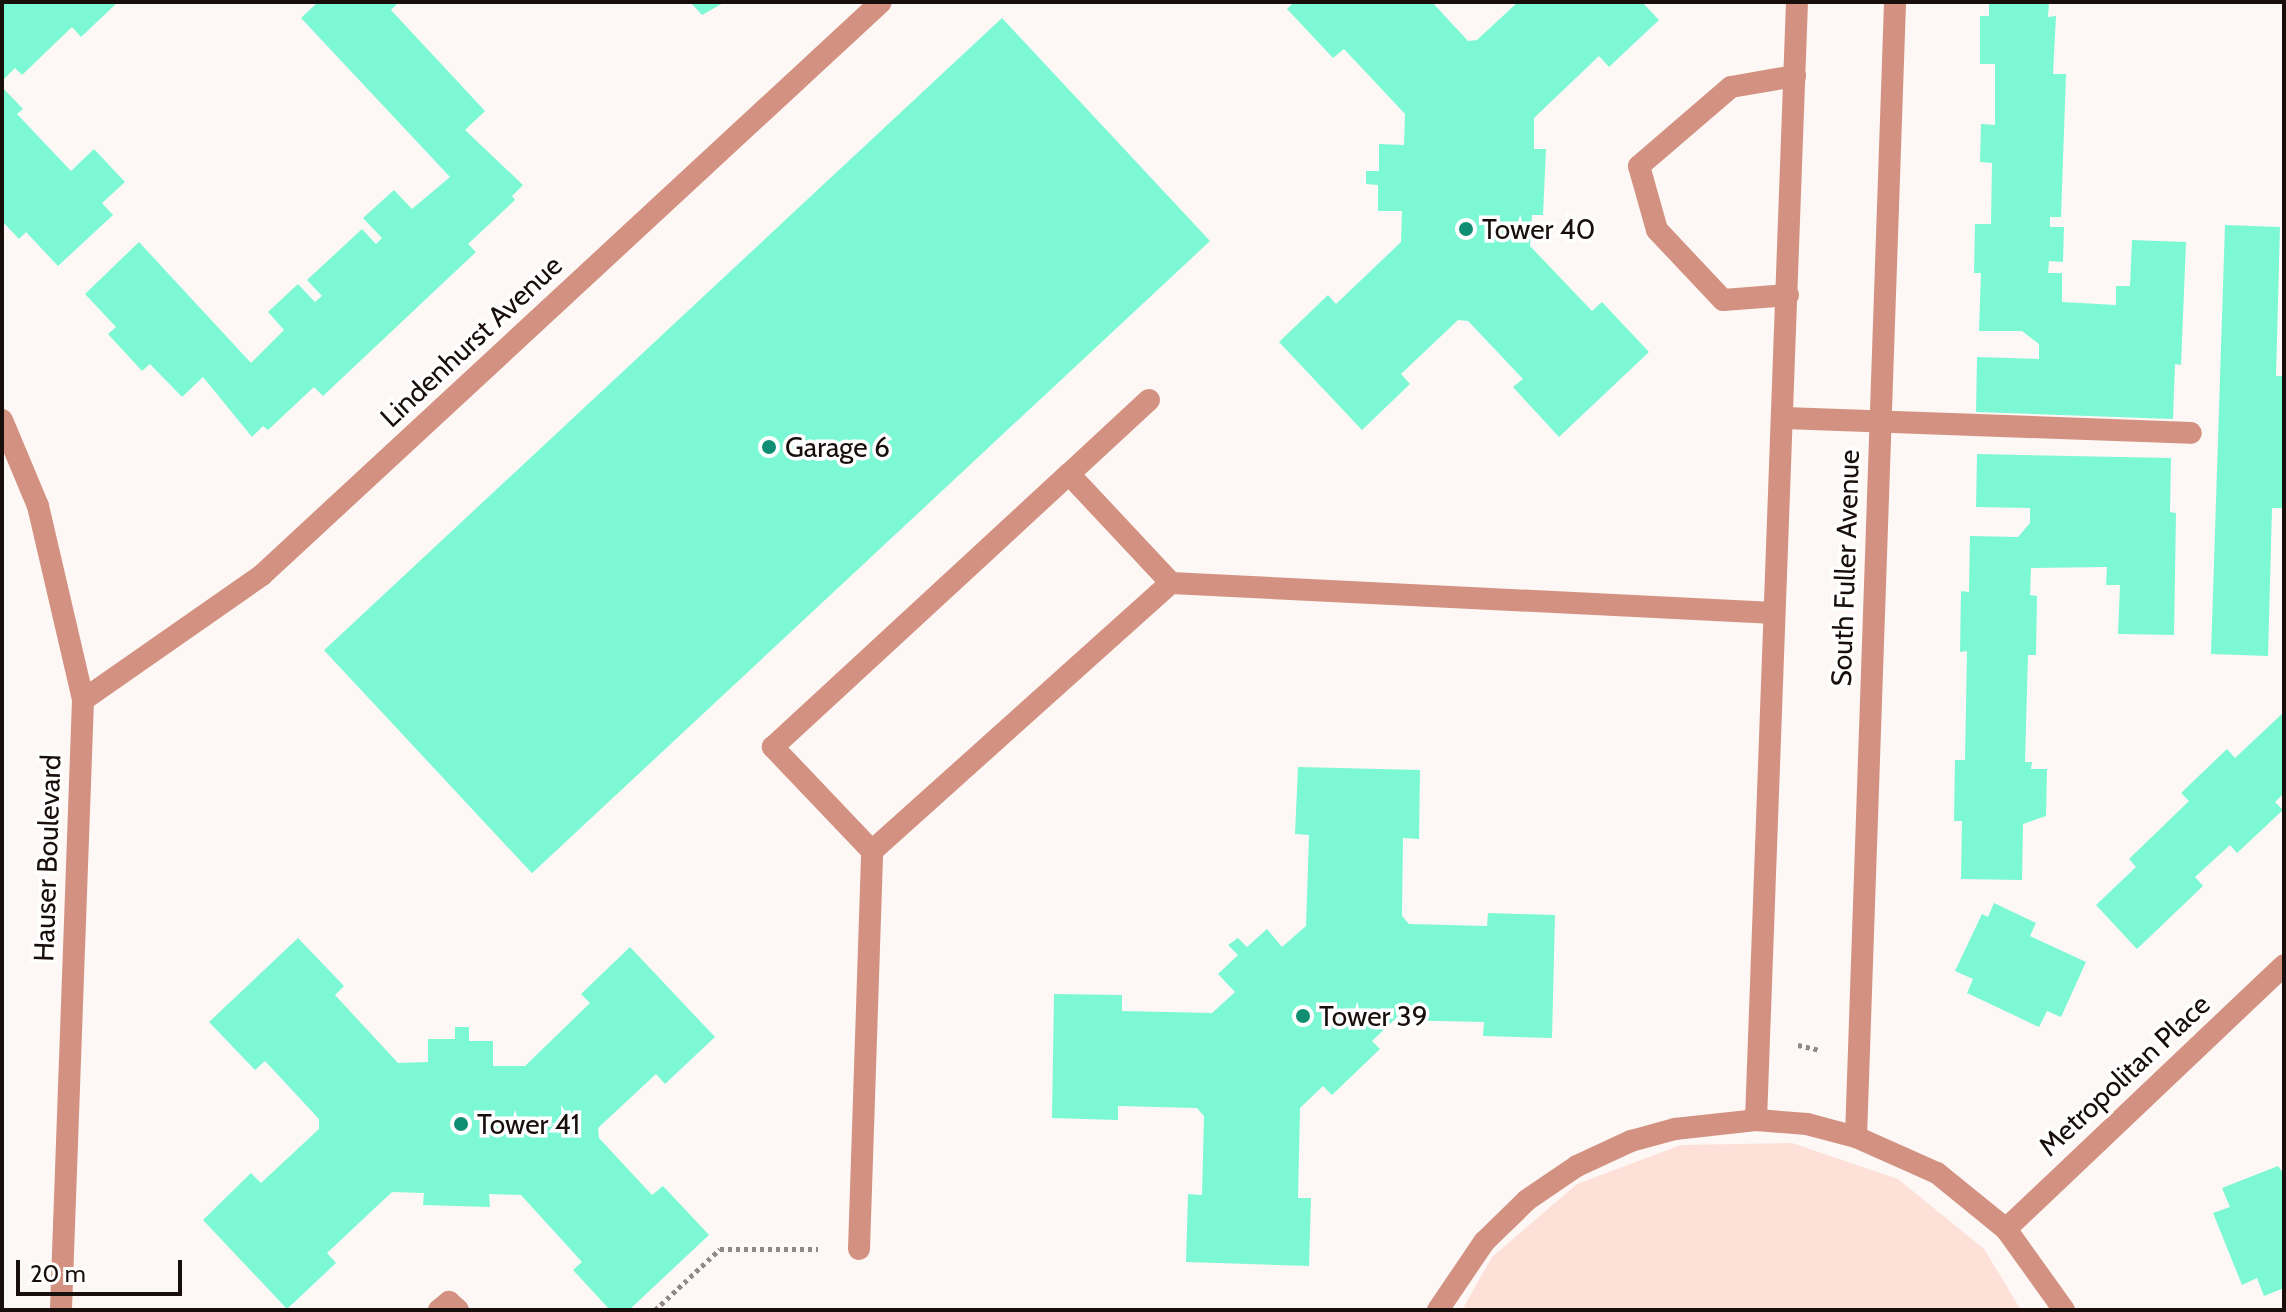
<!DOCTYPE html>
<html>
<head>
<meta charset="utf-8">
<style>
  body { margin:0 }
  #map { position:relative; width:2286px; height:1312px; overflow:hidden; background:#fdf7f5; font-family:Cabin,sans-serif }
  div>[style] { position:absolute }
  .green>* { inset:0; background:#fde1d9 }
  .building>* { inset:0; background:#7cf8d5; transform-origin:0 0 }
  .path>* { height:5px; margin-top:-2.5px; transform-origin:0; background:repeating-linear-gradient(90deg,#918987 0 4px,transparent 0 8px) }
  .service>* { height:22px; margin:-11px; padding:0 11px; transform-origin:11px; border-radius:11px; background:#d39281 }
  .minor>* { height:22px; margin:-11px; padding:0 11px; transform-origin:11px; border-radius:11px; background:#d39281 }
  .tertiary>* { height:22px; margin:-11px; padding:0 11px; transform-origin:11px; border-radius:11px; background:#d39281 }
  .dots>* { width:22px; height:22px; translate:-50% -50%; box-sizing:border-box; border:4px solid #fff; border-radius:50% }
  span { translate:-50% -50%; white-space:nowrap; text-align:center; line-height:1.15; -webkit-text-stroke:7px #fff; paint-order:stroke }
  .poi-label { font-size:28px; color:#180e0c }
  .left { translate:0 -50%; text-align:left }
  .street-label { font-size:28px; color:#180e0c }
  .frame { position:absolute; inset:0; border:4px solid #180e0c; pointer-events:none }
  .scale { position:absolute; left:16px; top:1260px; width:166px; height:36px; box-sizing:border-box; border:4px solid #180e0c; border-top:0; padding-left:10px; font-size:24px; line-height:28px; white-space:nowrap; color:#180e0c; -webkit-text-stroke:6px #fff; paint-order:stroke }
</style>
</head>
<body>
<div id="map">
  <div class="green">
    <div style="clip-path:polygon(1792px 1143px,1898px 1179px,1984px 1249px,2021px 1310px,1462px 1310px,1492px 1257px,1577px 1184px,1681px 1145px)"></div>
  </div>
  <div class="building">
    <div style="clip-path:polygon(2px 2px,118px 2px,81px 37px,72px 27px,22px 75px,15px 68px,2px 81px)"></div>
    <div style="clip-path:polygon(318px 2px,399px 2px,391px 10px,485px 111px,465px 130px,523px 185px,512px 196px,515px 200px,468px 244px,476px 252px,323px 396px,314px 387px,268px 430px,263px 426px,252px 437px,203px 377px,182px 397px,150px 364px,142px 371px,108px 334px,116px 327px,85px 294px,139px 242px,251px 363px,284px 330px,268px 312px,298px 284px,315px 302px,322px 296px,307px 280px,362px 229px,376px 244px,382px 238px,363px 218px,394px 190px,412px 209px,450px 177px,301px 18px)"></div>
    <div style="clip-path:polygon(690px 2px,725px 2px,702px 15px)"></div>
    <div style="clip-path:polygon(1294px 2px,1432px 2px,1468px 41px,1477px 40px,1518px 2px,1642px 2px,1659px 20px,1609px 67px,1599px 56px,1534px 118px,1534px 149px,1546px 149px,1543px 215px,1532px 215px,1530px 246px,1592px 311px,1602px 302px,1649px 352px,1559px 437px,1513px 387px,1523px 379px,1468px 321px,1458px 320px,1401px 374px,1410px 384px,1362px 430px,1279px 342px,1328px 295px,1336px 304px,1401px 242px,1402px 211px,1378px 211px,1378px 185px,1366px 184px,1366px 171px,1379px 171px,1379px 144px,1404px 145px,1405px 114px,1344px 49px,1333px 58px,1287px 9px)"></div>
    <div style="clip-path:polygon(1989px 2px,2049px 2px,2048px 17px,2056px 16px,2053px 74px,2066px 74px,2061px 217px,2050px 217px,2050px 227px,2064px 227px,2063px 262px,2049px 261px,2048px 273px,2062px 273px,2062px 302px,2116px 305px,2116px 286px,2130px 286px,2132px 240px,2186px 242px,2181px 365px,2175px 364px,2173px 419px,1976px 412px,1977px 357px,2039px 359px,2039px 344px,2022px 331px,1979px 331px,1981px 273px,1974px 273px,1975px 224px,1991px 224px,1992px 163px,1980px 162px,1981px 124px,1995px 125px,1995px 64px,1980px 64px,1980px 16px,1989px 16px)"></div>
    <div style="left:1002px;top:18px;width:305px;height:927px;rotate:47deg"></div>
    <div style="clip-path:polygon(2px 87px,23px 109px,17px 114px,71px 171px,94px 149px,125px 182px,102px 203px,113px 215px,58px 266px,26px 232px,19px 239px,2px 221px)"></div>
    <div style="clip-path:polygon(2225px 225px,2280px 227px,2276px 376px,2284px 376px,2284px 508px,2272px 508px,2268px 656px,2211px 654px)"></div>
    <div style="clip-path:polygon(1977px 454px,2171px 458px,2170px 512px,2176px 513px,2174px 635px,2118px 634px,2120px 585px,2106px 585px,2107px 567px,2031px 568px,2030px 595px,2037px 596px,2036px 655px,2028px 655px,2025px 762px,2032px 762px,2031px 769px,2047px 769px,2046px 816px,2023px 824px,2022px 880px,1961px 879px,1962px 821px,1954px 821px,1955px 760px,1965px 760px,1967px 651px,1960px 652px,1961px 591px,1969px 592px,1970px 536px,2018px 537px,2030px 523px,2030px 508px,1976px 507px)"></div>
    <div style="clip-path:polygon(2284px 712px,2284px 793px,2275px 802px,2283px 810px,2237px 853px,2230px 845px,2195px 877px,2203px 886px,2137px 949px,2096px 905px,2136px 867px,2129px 859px,2189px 801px,2181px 793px,2227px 749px,2235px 758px)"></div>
    <div style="clip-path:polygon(1298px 767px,1420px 770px,1419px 839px,1403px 838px,1402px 916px,1409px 924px,1487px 926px,1488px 913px,1555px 915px,1552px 1038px,1483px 1036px,1484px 1022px,1394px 1020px,1372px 1041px,1380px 1049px,1332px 1095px,1323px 1086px,1300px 1108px,1298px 1198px,1311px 1198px,1309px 1266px,1186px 1262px,1188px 1194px,1202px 1195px,1204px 1116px,1197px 1108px,1118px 1106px,1118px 1120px,1052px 1118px,1054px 994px,1122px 995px,1122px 1011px,1212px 1013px,1235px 992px,1218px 974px,1238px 955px,1228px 945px,1238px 938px,1247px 947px,1267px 929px,1282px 947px,1306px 926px,1309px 835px,1295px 834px)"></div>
    <div style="clip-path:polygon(1994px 903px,2036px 923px,2030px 936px,2086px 962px,2061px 1017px,2047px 1011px,2039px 1027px,1967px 993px,1973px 979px,1955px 971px,1982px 914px,1988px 917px)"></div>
    <div style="clip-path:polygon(298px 938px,344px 986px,335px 995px,398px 1063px,428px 1062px,428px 1039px,455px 1039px,455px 1027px,469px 1027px,469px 1041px,493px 1041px,493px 1066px,525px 1066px,590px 1003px,581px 994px,630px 947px,715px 1037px,665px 1084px,656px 1074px,598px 1128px,599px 1138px,652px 1195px,663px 1186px,709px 1235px,629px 1310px,610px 1310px,573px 1270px,582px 1262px,521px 1195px,489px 1194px,490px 1207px,423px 1205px,424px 1193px,392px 1192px,327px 1253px,336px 1263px,287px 1309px,203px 1220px,251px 1173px,261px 1183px,319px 1129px,319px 1119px,265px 1061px,255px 1070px,209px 1022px)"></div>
    <div style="clip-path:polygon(2278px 1166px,2284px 1174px,2284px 1288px,2264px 1296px,2257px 1278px,2242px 1285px,2213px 1213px,2230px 1207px,2222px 1188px)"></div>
  </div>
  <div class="path">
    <div style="left:1798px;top:1045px;width:23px;rotate:13deg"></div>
    <div style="left:655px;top:1310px;width:89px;rotate:-43.2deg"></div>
    <div style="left:720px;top:1249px;width:98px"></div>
  </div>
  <div class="service">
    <div style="left:1788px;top:295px;width:65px;rotate:175.6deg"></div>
    <div style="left:1723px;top:300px;width:96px;rotate:-133.3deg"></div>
    <div style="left:1657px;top:230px;width:66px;rotate:-105.7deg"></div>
    <div style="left:1639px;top:166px;width:121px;rotate:-40.7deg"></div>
    <div style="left:1731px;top:87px;width:65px;rotate:-9.8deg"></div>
    <div style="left:1069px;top:474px;width:109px;rotate:-42.8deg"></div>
    <div style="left:872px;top:851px;width:144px;rotate:-133.6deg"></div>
    <div style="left:773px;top:747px;width:403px;rotate:-42.7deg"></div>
    <div style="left:1069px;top:474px;width:149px;rotate:46.9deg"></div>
    <div style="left:859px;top:1249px;width:398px;rotate:-88.1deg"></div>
    <div style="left:872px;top:851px;width:402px;rotate:-41.9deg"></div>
    <div style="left:1171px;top:583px;width:604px;rotate:2.85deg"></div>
    <div style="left:439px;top:1310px;width:13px;rotate:-39deg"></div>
    <div style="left:449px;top:1302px;width:12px;rotate:42deg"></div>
  </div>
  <div class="minor">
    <div style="left:1785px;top:418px;width:406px;rotate:2.1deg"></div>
    <div style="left:83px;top:700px;width:218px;rotate:-34.9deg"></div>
    <div style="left:262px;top:575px;width:843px;rotate:-42.79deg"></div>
    <div style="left:1756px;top:1120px;width:1119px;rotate:-87.9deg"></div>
    <div style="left:1856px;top:1137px;width:1136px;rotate:-88.03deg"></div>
    <div style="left:2006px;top:1229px;width:383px;rotate:-43.5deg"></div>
    <div style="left:1438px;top:1310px;width:82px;rotate:-55.9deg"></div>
    <div style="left:1484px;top:1242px;width:60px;rotate:-44.3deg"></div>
    <div style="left:1527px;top:1200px;width:60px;rotate:-34.2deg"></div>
    <div style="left:1577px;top:1166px;width:60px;rotate:-24.8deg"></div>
    <div style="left:1631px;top:1141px;width:46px;rotate:-15.3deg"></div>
    <div style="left:1675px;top:1129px;width:81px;rotate:-6.3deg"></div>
    <div style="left:1756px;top:1120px;width:51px;rotate:4.5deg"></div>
    <div style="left:1807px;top:1124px;width:51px;rotate:14.9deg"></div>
    <div style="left:1856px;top:1137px;width:89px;rotate:24deg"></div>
    <div style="left:1937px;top:1173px;width:89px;rotate:39.1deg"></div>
    <div style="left:2006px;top:1229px;width:100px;rotate:54.4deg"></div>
  </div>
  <div class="tertiary">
    <div style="left:2px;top:420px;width:93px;rotate:67.3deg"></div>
    <div style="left:38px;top:506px;width:199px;rotate:76.9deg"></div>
    <div style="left:83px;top:700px;width:610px;rotate:92.07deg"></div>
  </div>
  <div class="dots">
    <div style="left:1466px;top:229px;background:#108e73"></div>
    <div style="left:769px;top:447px;background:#108e73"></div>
    <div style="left:1303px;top:1016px;background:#108e73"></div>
    <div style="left:461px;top:1124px;background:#108e73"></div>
  </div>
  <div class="poi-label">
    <span class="left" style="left:1482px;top:229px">Tower 40</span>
    <span class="left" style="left:785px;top:447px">Garage 6</span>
    <span class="left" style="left:1319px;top:1016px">Tower 39</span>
    <span class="left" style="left:477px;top:1124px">Tower 41</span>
  </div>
  <div class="street-label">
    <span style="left:471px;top:341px;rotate:-43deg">Lindenhurst Avenue</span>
    <span style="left:1845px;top:568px;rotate:-88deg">South Fuller Avenue</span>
    <span style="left:47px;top:858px;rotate:-88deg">Hauser Boulevard</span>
    <span style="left:2124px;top:1075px;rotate:-43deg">Metropolitan Place</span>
  </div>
  <div class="frame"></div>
  <div class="scale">20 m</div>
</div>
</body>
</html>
